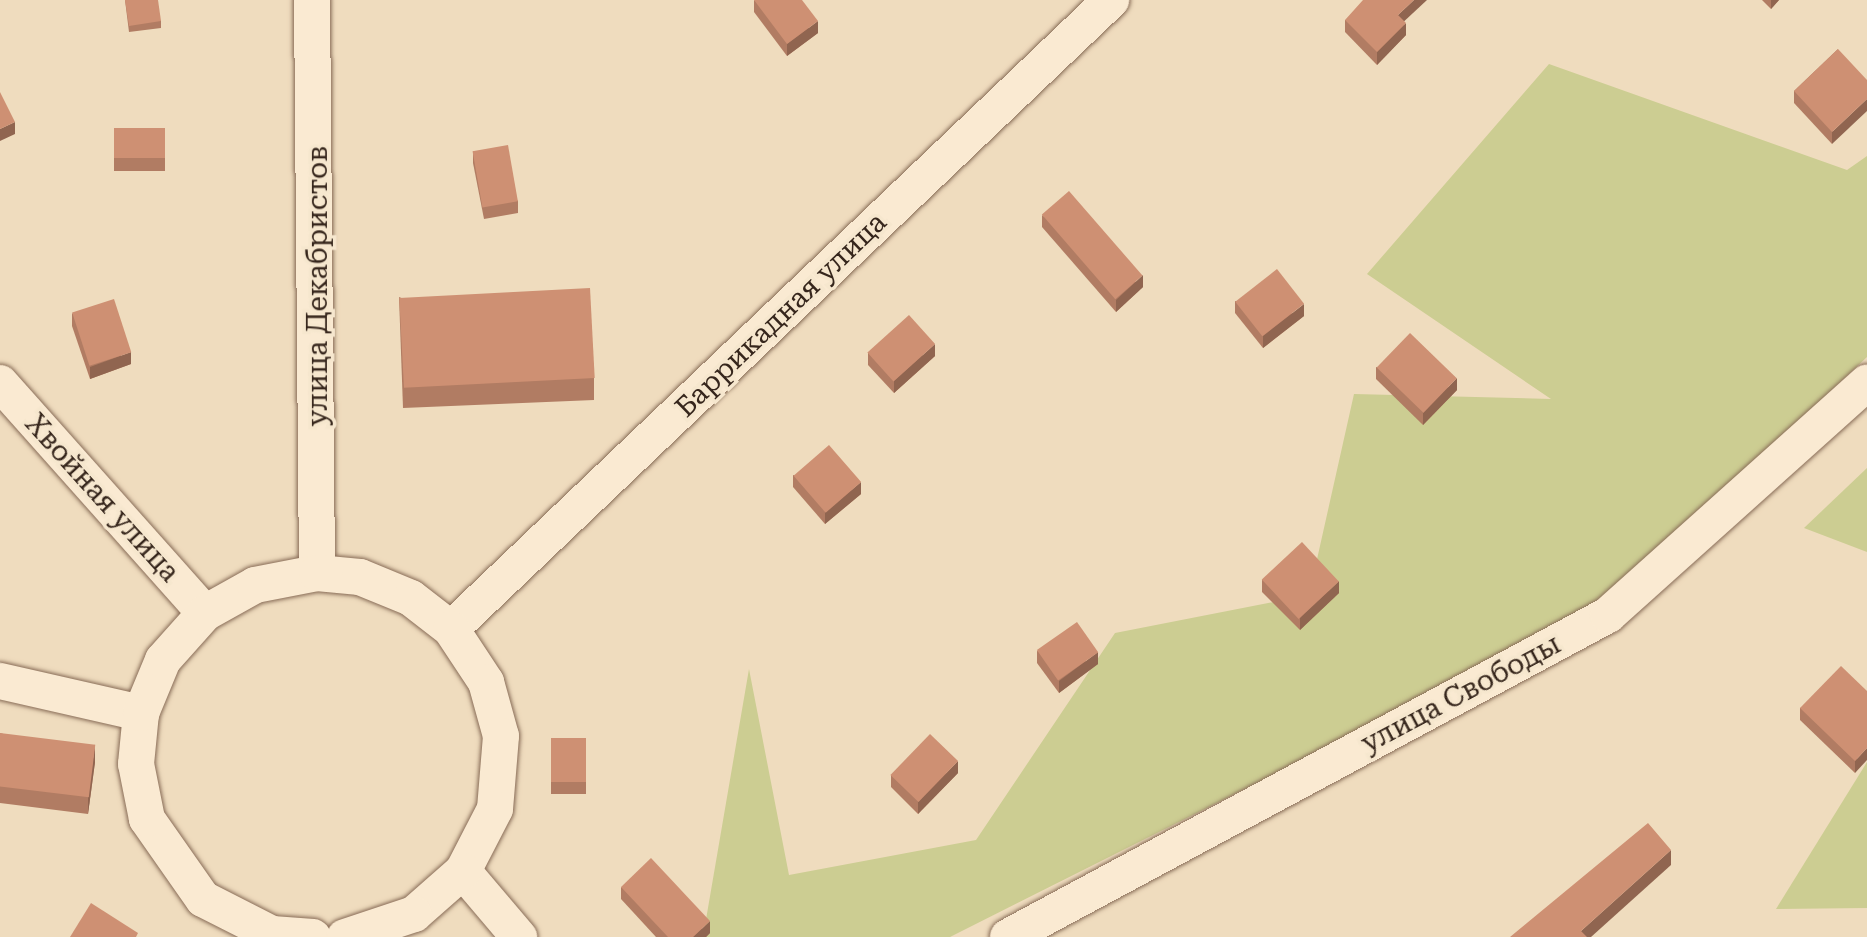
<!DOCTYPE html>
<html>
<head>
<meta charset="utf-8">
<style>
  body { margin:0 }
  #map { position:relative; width:1867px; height:937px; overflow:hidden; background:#efdcbe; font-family:"Roboto Serif",serif }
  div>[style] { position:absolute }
  .green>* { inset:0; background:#cccd92 }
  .roads { filter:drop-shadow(0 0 2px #886c57) drop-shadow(0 0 2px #886c57) }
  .street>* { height:36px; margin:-18px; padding:0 18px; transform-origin:18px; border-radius:18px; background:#faead2 }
  .wall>* { inset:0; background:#b17c63; transform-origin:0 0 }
  .shaded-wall>* { inset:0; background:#906550 }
  .building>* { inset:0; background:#ce9073; transform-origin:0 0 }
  span { translate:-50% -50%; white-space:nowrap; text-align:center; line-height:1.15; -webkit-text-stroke:7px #f6e7ce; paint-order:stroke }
  .street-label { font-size:28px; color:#36261c }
</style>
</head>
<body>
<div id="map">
  <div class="green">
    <div style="clip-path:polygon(1549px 64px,1847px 170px,1867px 156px,1867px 357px,1591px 615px,950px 937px,703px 937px,749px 669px,789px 875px,976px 840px,1115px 633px,1309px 595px,1354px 394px,1551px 399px,1367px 274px)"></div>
    <div style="clip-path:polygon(1867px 468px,1867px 552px,1804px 528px)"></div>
    <div style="clip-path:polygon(1867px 762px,1867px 908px,1776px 909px)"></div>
  </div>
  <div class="roads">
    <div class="street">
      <div style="left:312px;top:0;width:573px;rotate:89.5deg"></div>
      <div style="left:0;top:383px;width:308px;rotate:48.3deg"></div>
      <div style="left:451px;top:629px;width:912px;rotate:-43.62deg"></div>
      <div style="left:0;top:681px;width:145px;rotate:12.8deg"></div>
      <div style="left:463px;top:871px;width:87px;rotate:49.7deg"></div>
      <div style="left:313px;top:937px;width:41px;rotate:-175.8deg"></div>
      <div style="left:272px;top:934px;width:77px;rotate:-153.1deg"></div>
      <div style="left:203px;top:899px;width:98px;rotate:-125deg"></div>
      <div style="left:147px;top:819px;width:56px;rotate:-101.3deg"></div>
      <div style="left:136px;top:764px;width:51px;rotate:-84.4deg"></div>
      <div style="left:141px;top:713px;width:57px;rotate:-67.5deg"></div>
      <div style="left:163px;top:660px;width:63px;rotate:-48.2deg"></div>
      <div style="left:205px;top:613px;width:57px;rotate:-29.2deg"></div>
      <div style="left:255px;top:585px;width:63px;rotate:-11deg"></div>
      <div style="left:317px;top:573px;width:43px;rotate:5.3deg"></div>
      <div style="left:360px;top:577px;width:55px;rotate:22.4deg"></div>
      <div style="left:411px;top:598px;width:51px;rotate:37.8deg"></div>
      <div style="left:451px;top:629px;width:64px;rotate:56.6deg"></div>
      <div style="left:486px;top:682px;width:56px;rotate:74.5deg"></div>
      <div style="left:501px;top:736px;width:73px;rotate:94.7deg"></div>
      <div style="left:495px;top:809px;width:70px;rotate:117.3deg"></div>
      <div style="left:463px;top:871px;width:65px;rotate:138.7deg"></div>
      <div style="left:414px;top:914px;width:73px;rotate:161.6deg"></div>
      <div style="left:1008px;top:937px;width:681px;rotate:-28.22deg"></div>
      <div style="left:1608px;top:615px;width:348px;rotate:-41.9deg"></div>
    </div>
  </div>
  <div class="wall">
    <div style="clip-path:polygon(125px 0,161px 21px,161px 28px,129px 32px)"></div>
    <div style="clip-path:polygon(754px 0,818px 33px,787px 56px,754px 12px)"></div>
    <div style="clip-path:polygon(1762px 0,1779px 0,1771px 9px)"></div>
    <div style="clip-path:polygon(1345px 20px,1404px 21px,1406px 35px,1377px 65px,1345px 32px)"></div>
    <div style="clip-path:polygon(1838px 49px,1832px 144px,1794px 103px,1794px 91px)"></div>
    <div style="left:165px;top:128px;width:43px;height:51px;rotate:90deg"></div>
    <div style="clip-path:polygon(473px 151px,518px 201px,518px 213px,484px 219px,473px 163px)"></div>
    <div style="clip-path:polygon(1042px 215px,1143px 287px,1116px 312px,1042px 227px)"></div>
    <div style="clip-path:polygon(399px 297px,594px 378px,594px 400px,403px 408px)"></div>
    <div style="clip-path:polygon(1235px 301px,1304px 316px,1263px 348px,1235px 313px)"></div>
    <div style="clip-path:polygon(72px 313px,131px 364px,90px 379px,72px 326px)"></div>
    <div style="clip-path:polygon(868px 353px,935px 356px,894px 393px,868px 365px)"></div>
    <div style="clip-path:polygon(1376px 367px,1457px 390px,1423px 425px,1376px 379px)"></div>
    <div style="clip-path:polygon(793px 475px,861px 494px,825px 524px,793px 487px)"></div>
    <div style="clip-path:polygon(1262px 580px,1339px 593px,1300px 630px,1262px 592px)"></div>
    <div style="clip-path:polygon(1037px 651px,1098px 664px,1059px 693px,1037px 663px)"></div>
    <div style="clip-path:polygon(1867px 691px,1855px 773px,1800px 720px,1800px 708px)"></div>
    <div style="clip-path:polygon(0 733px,95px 762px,88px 814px,0 803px)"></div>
    <div style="left:551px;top:738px;width:35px;height:56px"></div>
    <div style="clip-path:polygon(958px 773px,918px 814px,891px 787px,891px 775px)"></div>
    <div style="clip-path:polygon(621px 887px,710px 933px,706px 937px,656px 937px,621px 899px)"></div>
  </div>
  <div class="shaded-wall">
    <div style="clip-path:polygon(1414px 0,1427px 0,1398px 27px,1398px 15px)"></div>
    <div style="clip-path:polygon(1771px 0,1779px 0,1771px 9px)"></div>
    <div style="clip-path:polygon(818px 21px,818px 33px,787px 56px,787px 44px)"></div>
    <div style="clip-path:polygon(1406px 23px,1406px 35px,1377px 65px,1377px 52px)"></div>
    <div style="clip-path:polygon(1867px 99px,1867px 111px,1832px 144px,1832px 132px)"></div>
    <div style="clip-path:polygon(15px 122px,15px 134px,0 141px,0 129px)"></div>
    <div style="clip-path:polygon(1143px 275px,1143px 287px,1116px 312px,1116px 300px)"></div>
    <div style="clip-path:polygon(1304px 304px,1304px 316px,1263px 348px,1263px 336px)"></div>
    <div style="clip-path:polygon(935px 344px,935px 356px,894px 393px,894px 381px)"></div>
    <div style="clip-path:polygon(131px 352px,131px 364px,90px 379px,90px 367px)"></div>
    <div style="clip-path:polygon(1457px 378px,1457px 390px,1423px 425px,1423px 413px)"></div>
    <div style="clip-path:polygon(861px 482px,861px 494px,825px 524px,825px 512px)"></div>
    <div style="clip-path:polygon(1339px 581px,1339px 593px,1300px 630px,1300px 618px)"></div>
    <div style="clip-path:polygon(1098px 652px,1098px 664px,1059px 693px,1059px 681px)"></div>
    <div style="clip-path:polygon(95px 744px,95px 762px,88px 814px,88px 797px)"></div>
    <div style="clip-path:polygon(1867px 748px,1867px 760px,1855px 773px,1855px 761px)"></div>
    <div style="clip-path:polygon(958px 761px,958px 773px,918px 814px,918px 802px)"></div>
    <div style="clip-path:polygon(1671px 850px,1671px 865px,1591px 937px,1581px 937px,1581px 931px)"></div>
    <div style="clip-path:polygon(710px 921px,710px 933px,706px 937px,693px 937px)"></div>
  </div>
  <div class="building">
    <div style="clip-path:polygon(125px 0,158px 0,161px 21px,129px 26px)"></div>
    <div style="clip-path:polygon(754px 0,802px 0,818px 21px,787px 44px)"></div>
    <div style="clip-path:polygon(1363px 0,1414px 0,1398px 15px,1406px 23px,1377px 52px,1345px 20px)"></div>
    <div style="clip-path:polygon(1838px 49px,1867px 80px,1867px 99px,1832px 132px,1794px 91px)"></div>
    <div style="clip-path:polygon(0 92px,15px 122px,0 129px)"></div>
    <div style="left:165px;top:128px;width:30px;height:51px;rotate:90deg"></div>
    <div style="left:508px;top:145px;width:57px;height:36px;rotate:80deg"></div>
    <div style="left:1069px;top:191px;width:112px;height:36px;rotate:49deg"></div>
    <div style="left:1277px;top:269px;width:44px;height:53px;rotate:52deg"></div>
    <div style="left:590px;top:288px;width:90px;height:191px;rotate:87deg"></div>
    <div style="left:114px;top:299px;width:56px;height:44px;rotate:72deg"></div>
    <div style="left:909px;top:315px;width:39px;height:56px;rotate:48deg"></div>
    <div style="left:1410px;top:333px;width:65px;height:48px;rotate:44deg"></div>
    <div style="left:829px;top:445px;width:49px;height:47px;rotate:49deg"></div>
    <div style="left:1302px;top:542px;width:54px;height:55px;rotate:47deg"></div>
    <div style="left:1077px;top:622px;width:37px;height:49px;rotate:55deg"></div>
    <div style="clip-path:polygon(1841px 666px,1867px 691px,1867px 748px,1855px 761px,1800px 708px)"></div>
    <div style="left:0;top:733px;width:96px;height:53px;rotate:7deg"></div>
    <div style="left:930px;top:734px;width:39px;height:57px;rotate:44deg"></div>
    <div style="left:551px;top:738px;width:35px;height:44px"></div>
    <div style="clip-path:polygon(1648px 823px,1671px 850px,1581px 931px,1587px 937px,1510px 937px)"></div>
    <div style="clip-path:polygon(651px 858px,710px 921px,693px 937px,668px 937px,621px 887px)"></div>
    <div style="clip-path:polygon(91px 903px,138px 933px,136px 937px,70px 937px)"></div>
  </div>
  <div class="street-label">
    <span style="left:318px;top:286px;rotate:-90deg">улица Декабристов</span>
    <span style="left:781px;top:315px;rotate:-44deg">Баррикадная улица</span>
    <span style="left:102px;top:498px;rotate:48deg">Хвойная улица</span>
    <span style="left:1461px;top:694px;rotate:-28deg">улица Свободы</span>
  </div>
</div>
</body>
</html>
